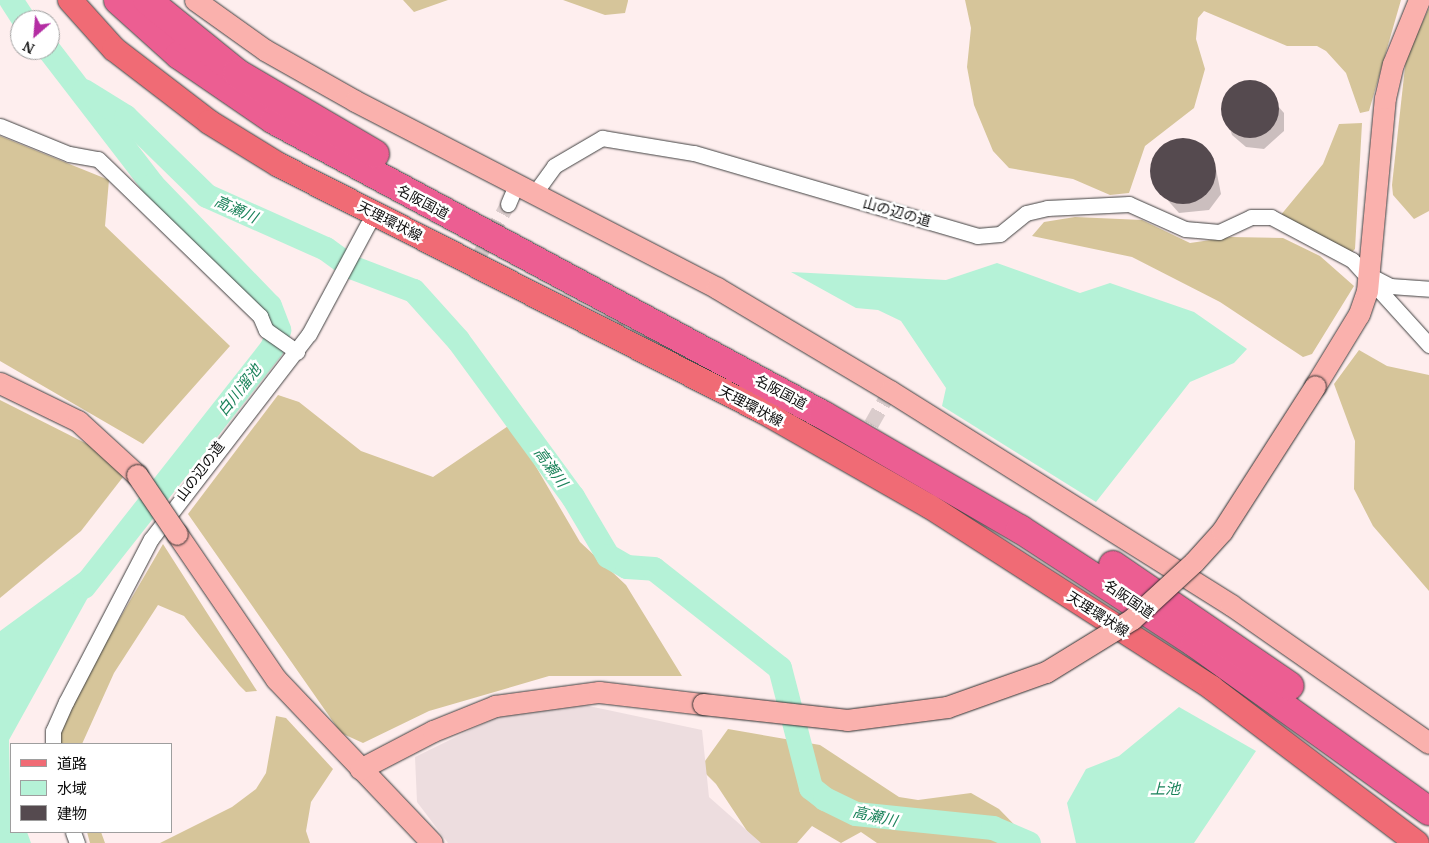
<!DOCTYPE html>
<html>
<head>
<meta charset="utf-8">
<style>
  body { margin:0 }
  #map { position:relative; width:1429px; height:843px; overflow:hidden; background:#feeeee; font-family:"PT Serif","Noto Sans JP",serif }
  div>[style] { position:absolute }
  .forest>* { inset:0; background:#d6c59a }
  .plaza>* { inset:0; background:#eddddf }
  .water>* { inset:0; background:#b5f2d7 }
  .shadow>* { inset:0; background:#0003 }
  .river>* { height:24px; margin:-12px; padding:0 12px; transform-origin:12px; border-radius:12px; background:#b5f2d7 }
  .building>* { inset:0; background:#554a4f }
  .round { border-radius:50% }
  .street-tunnel>* { height:15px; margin-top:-7.5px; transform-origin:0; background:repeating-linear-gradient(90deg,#dacccc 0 15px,transparent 0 23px) }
  .roads { filter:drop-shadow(0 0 1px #404040) drop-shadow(0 0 1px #404040) }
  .street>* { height:15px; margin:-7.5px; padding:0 7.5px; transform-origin:7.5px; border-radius:7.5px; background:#fff }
  .secondary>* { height:21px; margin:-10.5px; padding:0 10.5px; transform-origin:10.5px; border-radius:10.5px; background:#fab1ad }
  .primary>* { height:24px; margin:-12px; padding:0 12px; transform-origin:12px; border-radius:12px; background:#f06b75 }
  .highway>* { height:28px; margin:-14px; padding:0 14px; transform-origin:14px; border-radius:14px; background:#ec5e92 }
  .bridges { filter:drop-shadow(0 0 1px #2f2f2f) drop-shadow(0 0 1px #2f2f2f) }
  .secondary-bridge>* { height:21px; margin:-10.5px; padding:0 10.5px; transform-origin:10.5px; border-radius:10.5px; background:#fab1ad }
  span { translate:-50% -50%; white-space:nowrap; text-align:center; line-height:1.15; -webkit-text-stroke:5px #fff; paint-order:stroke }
  .street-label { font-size:14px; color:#0d0d0d }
  .water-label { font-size:15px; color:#1c835b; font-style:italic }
  .legend { position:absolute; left:10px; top:743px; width:162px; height:90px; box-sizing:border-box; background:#fff; border:1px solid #9e9e9e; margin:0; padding:6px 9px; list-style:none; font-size:15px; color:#0d0d0d }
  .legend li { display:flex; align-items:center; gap:10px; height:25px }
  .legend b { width:25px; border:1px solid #9e9e9e }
  .north { position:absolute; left:10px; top:10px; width:50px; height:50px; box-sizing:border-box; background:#fff; border:1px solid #9e9e9e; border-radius:50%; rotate:207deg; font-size:14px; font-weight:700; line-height:20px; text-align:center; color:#0d0d0d }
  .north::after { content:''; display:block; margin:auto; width:18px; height:22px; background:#b42da3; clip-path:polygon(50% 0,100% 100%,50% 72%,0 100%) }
</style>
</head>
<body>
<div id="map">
  <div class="forest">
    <div style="clip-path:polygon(403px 0,448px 0,414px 12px)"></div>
    <div style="clip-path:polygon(563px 0,628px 0,628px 1px,625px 13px,605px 15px)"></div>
    <div style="clip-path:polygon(965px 0,1401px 0,1369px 111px,1360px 113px,1346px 73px,1326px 51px,1317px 46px,1287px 46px,1204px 11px,1198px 18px,1196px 39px,1205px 69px,1194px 108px,1145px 146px,1129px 193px,1110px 195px,1073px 179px,1009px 168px,993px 151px,974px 105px,967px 67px,971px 28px)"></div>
    <div style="clip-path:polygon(1429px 8px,1429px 211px,1414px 219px,1393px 195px,1392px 185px,1406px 58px)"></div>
    <div style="clip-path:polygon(1362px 123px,1355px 249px,1349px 255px,1280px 216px,1323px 164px,1339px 124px)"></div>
    <div style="clip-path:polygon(0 136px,109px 180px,105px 226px,230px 346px,143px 444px,0 361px)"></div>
    <div style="clip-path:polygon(1075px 217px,1142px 220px,1190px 243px,1231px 237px,1283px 238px,1320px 256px,1354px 286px,1312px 354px,1303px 357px,1220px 302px,1132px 257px,1032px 236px,1044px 222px)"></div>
    <div style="clip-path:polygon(1359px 350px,1387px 366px,1429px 375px,1429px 591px,1373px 526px,1354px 489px,1355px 441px,1334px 384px)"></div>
    <div style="clip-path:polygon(278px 395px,299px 402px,361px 451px,433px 477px,511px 424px,580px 542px,626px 585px,682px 676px,549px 676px,429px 711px,363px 743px,341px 733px,188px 514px)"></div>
    <div style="clip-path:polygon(0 400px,105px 453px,123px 477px,81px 531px,0 598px)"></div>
    <div style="clip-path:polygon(163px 544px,257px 691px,246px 692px,239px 685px,184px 616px,158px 605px,114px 673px,82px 744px,59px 744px,58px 732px,70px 704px)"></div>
    <div style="clip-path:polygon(276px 716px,286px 718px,333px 769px,311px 802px,306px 831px,310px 843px,160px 843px,232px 807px,256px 789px,266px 773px)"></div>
    <div style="clip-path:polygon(728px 729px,820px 745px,899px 797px,918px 800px,971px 793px,999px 809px,1032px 843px,877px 843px,861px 832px,841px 843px,812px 826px,797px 843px,755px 843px,716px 784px,700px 768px)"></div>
    <div style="clip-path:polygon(87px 832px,101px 832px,105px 843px,90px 843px)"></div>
  </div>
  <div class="plaza">
    <div style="clip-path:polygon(584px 705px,702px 730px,709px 797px,761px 843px,448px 843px,417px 802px,415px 757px,509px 711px)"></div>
  </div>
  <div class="water">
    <div style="clip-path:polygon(997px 263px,1080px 293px,1110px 283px,1194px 312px,1247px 349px,1234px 363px,1190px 382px,1096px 502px,942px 406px,946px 388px,901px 321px,878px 310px,856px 308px,791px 272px,946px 280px)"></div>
    <div style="clip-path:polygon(101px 557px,107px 563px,9px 740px,11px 832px,27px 832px,31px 843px,0 843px,0 631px)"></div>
    <div style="clip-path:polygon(1179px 707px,1256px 751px,1194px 843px,1076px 843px,1067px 803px,1086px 769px,1119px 756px)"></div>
  </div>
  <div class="shadow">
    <div style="clip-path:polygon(1257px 82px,1284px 113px,1284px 131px,1264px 149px,1246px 147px,1232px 135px,1222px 104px,1231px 88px)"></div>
    <div style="clip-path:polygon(1180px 140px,1208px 152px,1215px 164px,1221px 194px,1209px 210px,1179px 213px,1156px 187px,1152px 167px,1161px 149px)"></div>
  </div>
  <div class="river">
    <div style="left:11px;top:0;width:24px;rotate:57deg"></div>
    <div style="left:49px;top:50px;width:170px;rotate:52.4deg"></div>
    <div style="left:153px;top:185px;width:168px;rotate:46deg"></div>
    <div style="left:270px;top:306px;width:26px;rotate:69deg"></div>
    <div style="left:279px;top:330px;width:19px;rotate:111deg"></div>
    <div style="left:272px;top:348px;width:304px;rotate:128.2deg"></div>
    <div style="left:84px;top:91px;width:49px;rotate:31.8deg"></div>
    <div style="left:126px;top:117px;width:113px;rotate:44.3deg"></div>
    <div style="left:207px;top:196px;width:130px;rotate:24deg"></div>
    <div style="left:326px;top:249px;width:31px;rotate:36deg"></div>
    <div style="left:351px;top:267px;width:67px;rotate:20.9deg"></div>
    <div style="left:414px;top:291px;width:66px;rotate:48.1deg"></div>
    <div style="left:458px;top:340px;width:195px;rotate:53.8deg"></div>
    <div style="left:573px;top:497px;width:69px;rotate:59.3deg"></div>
    <div style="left:608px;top:556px;width:22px;rotate:30deg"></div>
    <div style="left:627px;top:567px;width:27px;rotate:4deg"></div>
    <div style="left:654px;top:569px;width:160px;rotate:38.2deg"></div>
    <div style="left:780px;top:668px;width:124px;rotate:75.5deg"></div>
    <div style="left:811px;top:788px;width:18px;rotate:38deg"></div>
    <div style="left:825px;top:799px;width:34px;rotate:26deg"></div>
    <div style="left:856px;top:814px;width:138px;rotate:5.8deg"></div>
    <div style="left:993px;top:828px;width:39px;rotate:23deg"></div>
  </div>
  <div class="building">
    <div class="round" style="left:1221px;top:80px;width:58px;height:58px"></div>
    <div class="round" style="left:1150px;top:138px;width:66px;height:66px"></div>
  </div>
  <div class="street-tunnel">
    <div style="left:480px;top:254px;width:57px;rotate:-60.8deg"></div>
    <div style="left:860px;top:444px;width:61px;rotate:-60.5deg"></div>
  </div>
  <div class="roads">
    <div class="street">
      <div style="left:0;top:126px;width:74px;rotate:22.1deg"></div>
      <div style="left:69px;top:154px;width:29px;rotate:10deg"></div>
      <div style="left:98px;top:159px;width:226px;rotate:44.1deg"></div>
      <div style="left:260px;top:316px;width:15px;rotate:67deg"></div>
      <div style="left:266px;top:330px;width:38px;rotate:35deg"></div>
      <div style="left:534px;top:194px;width:34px;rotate:-54deg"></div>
      <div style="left:554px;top:166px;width:56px;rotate:-30.3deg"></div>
      <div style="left:602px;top:138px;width:93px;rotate:9.3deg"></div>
      <div style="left:694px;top:153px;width:295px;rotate:16.3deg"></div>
      <div style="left:977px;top:236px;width:23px;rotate:-5deg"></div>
      <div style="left:1000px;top:234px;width:33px;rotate:-39deg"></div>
      <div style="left:1026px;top:213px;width:22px;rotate:-13deg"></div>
      <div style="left:1047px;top:208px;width:82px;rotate:-2.8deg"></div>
      <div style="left:1129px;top:204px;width:61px;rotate:24.1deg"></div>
      <div style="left:1185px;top:229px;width:34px;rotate:5deg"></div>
      <div style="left:1219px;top:232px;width:35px;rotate:-25deg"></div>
      <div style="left:1251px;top:217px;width:20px"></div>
      <div style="left:1271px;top:217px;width:92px;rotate:28deg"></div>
      <div style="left:1352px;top:260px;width:115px;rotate:47.8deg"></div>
      <div style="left:508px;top:204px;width:21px;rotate:-67deg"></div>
      <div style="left:1375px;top:278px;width:17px;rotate:28deg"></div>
      <div style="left:1390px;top:286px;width:39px;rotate:4deg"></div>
      <div style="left:53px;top:744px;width:13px;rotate:-90deg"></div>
      <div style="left:53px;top:731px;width:32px;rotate:-66deg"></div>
      <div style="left:66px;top:702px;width:184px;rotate:-62.5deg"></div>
      <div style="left:151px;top:539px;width:259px;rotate:-52.4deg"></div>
      <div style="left:309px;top:334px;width:137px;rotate:-61.8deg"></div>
      <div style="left:73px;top:832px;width:12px;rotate:70deg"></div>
    </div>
    <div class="secondary">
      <div style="left:195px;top:0;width:86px;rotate:35.5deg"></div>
      <div style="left:265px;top:50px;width:103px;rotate:29.5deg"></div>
      <div style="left:355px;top:101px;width:407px;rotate:27.3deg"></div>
      <div style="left:717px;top:288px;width:201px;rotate:30.8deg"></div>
      <div style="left:890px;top:391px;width:403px;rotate:32.1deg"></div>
      <div style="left:1231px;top:605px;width:241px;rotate:34.9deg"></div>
      <div style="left:0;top:383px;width:87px;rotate:26deg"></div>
      <div style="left:78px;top:421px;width:80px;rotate:42.5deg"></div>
      <div style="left:1315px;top:386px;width:84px;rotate:-58.6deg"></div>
      <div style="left:1359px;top:314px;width:24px;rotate:-71deg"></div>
      <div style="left:1367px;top:291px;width:194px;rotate:-84.7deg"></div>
      <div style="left:1385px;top:98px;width:35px;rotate:-77deg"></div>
      <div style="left:1393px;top:64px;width:69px;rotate:-67.9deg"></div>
      <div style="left:177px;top:534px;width:176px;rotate:55.7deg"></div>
      <div style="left:276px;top:679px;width:226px;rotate:46.4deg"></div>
      <div style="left:360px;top:769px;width:82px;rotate:-27.5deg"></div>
      <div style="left:433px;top:731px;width:67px;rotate:-22deg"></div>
      <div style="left:495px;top:706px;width:105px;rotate:-7.7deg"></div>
      <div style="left:599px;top:692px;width:105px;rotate:6.6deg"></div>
    </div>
    <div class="primary">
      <div style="left:70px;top:0;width:66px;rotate:48.1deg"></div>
      <div style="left:114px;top:49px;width:120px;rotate:37.5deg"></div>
      <div style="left:209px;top:122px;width:82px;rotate:31.6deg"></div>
      <div style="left:279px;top:165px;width:544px;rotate:26.99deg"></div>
      <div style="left:764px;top:412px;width:190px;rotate:29.7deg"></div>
      <div style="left:929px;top:506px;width:336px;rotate:32.7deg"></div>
      <div style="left:1212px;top:688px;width:257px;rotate:37.1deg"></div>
    </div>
    <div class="highway">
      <div style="left:118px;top:0;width:82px;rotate:42deg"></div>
      <div style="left:179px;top:55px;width:115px;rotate:34.4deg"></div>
      <div style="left:274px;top:120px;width:623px;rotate:28.25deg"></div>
      <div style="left:823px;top:415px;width:228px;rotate:30.1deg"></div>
      <div style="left:1020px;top:529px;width:209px;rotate:33.1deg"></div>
      <div style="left:1195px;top:643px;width:288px;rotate:35.7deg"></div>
      <div style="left:147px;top:0;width:116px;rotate:39deg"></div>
      <div style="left:237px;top:73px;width:160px;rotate:30.4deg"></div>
      <div style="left:1113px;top:565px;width:214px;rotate:34.4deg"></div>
    </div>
  </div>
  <div class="bridges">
    <div class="secondary-bridge">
      <div style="left:137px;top:475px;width:71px;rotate:55.9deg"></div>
      <div style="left:703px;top:704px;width:145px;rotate:6.3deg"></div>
      <div style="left:847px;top:720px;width:101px;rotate:-7.4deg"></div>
      <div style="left:947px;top:707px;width:105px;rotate:-19.5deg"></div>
      <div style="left:1046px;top:672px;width:101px;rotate:-31.6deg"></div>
      <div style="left:1132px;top:619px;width:84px;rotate:-42.6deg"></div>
      <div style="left:1194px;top:562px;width:42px;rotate:-47.9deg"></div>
      <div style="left:1222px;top:531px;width:172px;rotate:-57.3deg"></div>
    </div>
  </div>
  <div class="street-label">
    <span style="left:423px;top:202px;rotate:28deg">名阪国道</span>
    <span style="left:897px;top:212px;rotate:16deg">山の辺の道</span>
    <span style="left:390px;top:221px;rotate:27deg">天理環状線</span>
    <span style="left:781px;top:392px;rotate:28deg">名阪国道</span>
    <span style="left:751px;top:406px;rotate:28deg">天理環状線</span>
    <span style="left:200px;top:471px;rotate:-53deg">山の辺の道</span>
    <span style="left:1129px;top:599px;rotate:34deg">名阪国道</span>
    <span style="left:1098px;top:614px;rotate:33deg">天理環状線</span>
  </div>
  <div class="water-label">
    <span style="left:236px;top:209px;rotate:24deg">高瀬川</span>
    <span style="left:239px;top:390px;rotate:-52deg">白川溜池</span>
    <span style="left:551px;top:467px;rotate:54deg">高瀬川</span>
    <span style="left:1165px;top:789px">上池</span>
    <span style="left:875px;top:816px;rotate:13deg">高瀬川</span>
  </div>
  <ul class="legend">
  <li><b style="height:6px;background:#f06b75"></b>道路</li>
  <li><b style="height:14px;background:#b5f2d7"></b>水域</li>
  <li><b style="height:14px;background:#554a4f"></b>建物</li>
  </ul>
  <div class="north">N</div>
</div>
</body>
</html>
